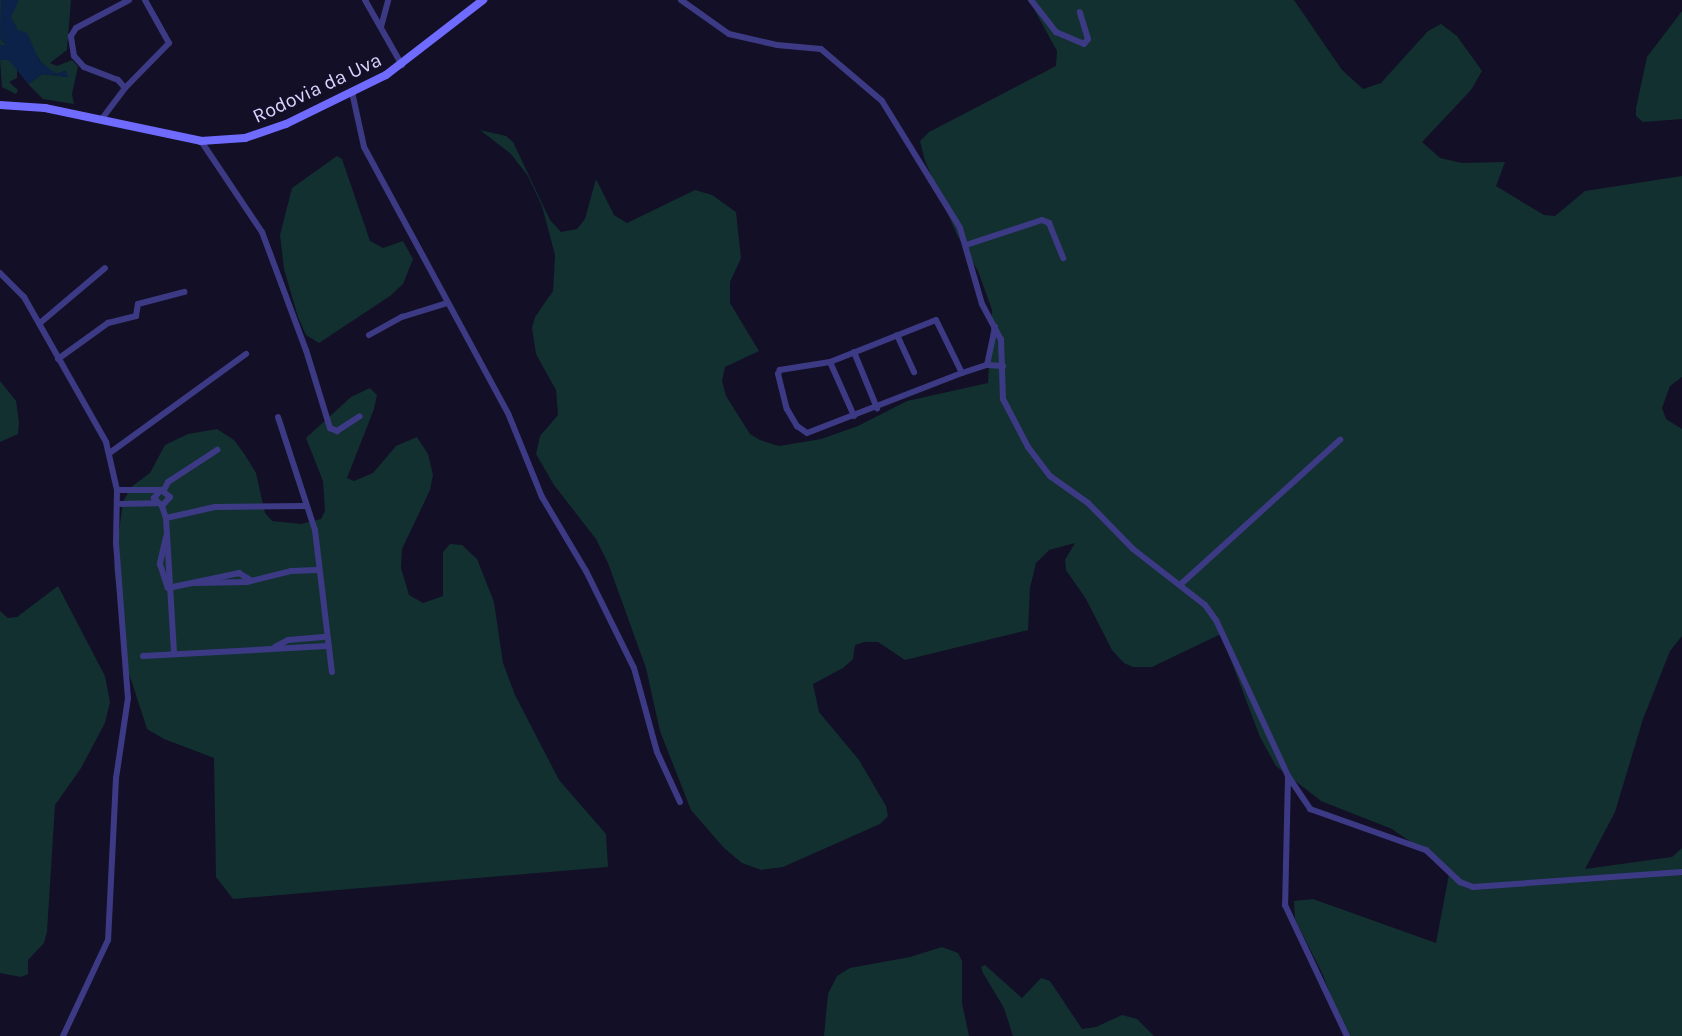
<!DOCTYPE html>
<html>
<head>
<meta charset="utf-8">
<style>
  body { margin:0 }
  #map { position:relative; width:1682px; height:1036px; overflow:hidden; background:#130f26; font-family:Karla,sans-serif }
  div>[style] { position:absolute }
  .green>* { inset:0; background:#12302f }
  .water>* { inset:0; background:#0c2248 }
  .street>* { height:6px; margin:-3px; padding:0 3px; transform-origin:3px; border-radius:3px; background:#3d3a85 }
  .secondary>* { height:8px; margin:-4px; padding:0 4px; transform-origin:4px; border-radius:4px; background:#6f6bff }
  span { translate:-50% -50%; white-space:nowrap; text-align:center; line-height:1.15; -webkit-text-stroke:6px #130f26; paint-order:stroke }
  .street-label { font-size:20px; color:#d9d4ff }
</style>
</head>
<body>
<div id="map">
  <div class="green">
    <div style="clip-path:polygon(0 0,71px 0,67px 50px,50px 63px,57px 66px,72px 60px,78px 66px,72px 94px,74px 104px,43px 99px,28px 84px,42px 74px,68px 77px,65px 71px,56px 74px,44px 66px,30px 46px,2px 31px,0 38px,6px 45px,0 45px)"></div>
    <div style="clip-path:polygon(1029px 0,1294px 0,1342px 70px,1363px 89px,1381px 83px,1428px 31px,1441px 24px,1457px 36px,1482px 71px,1471px 90px,1422px 142px,1440px 158px,1462px 163px,1505px 162px,1496px 186px,1544px 215px,1555px 216px,1585px 191px,1682px 176px,1682px 377px,1670px 386px,1662px 408px,1666px 419px,1682px 429px,1682px 636px,1670px 651px,1643px 719px,1615px 812px,1585px 869px,1672px 857px,1682px 848px,1682px 1036px,1346px 1036px,1323px 975px,1295px 919px,1294px 901px,1313px 899px,1436px 943px,1450px 869px,1392px 829px,1321px 801px,1276px 766px,1260px 737px,1221px 634px,1152px 667px,1133px 667px,1124px 663px,1112px 650px,1086px 599px,1066px 570px,1065px 560px,1075px 543px,1049px 550px,1036px 563px,1030px 588px,1028px 630px,905px 660px,878px 642px,864px 642px,855px 645px,853px 659px,843px 668px,813px 684px,819px 712px,859px 760px,886px 806px,888px 816px,880px 824px,783px 867px,761px 870px,742px 863px,724px 848px,691px 810px,660px 731px,646px 668px,608px 563px,596px 539px,554px 485px,536px 454px,540px 436px,558px 415px,556px 390px,536px 354px,532px 328px,535px 317px,553px 291px,555px 255px,542px 206px,528px 176px,511px 154px,480px 130px,506px 136px,513px 142px,550px 220px,561px 232px,577px 229px,585px 219px,596px 179px,614px 215px,627px 223px,695px 190px,712px 195px,736px 212px,741px 258px,730px 282px,730px 303px,759px 351px,725px 367px,722px 381px,726px 396px,750px 434px,760px 440px,779px 446px,821px 439px,858px 426px,907px 401px,988px 383px,992px 310px,978px 271px,957px 235px,925px 161px,920px 141px,929px 132px,1056px 66px,1057px 51px)"></div>
    <div style="clip-path:polygon(1682px 11px,1682px 119px,1643px 122px,1636px 116px,1636px 108px,1647px 57px)"></div>
    <div style="clip-path:polygon(0 60px,9px 60px,17px 66px,17px 78px,9px 82px,18px 90px,16px 94px,2px 87px)"></div>
    <div style="clip-path:polygon(337px 156px,342px 159px,370px 241px,383px 248px,403px 241px,413px 259px,403px 284px,390px 296px,319px 343px,306px 335px,298px 317px,284px 269px,280px 235px,292px 188px)"></div>
    <div style="clip-path:polygon(0 381px,16px 401px,19px 422px,18px 434px,0 442px)"></div>
    <div style="clip-path:polygon(370px 388px,377px 395px,374px 409px,347px 478px,354px 481px,373px 473px,396px 446px,417px 437px,428px 454px,433px 475px,430px 490px,402px 549px,401px 568px,409px 595px,423px 603px,443px 596px,443px 552px,450px 544px,462px 545px,477px 559px,494px 602px,503px 663px,515px 695px,559px 780px,606px 834px,608px 867px,233px 899px,216px 877px,214px 758px,164px 739px,147px 729px,126px 664px,114px 568px,123px 502px,131px 487px,150px 473px,165px 445px,188px 434px,217px 429px,234px 440px,245px 455px,256px 473px,265px 513px,272px 521px,301px 524px,321px 519px,325px 511px,323px 481px,306px 438px,351px 397px)"></div>
    <div style="clip-path:polygon(58px 586px,105px 676px,110px 702px,105px 723px,81px 768px,55px 805px,47px 932px,44px 943px,28px 960px,28px 974px,21px 977px,0 973px,0 611px,8px 618px,17px 617px)"></div>
    <div style="clip-path:polygon(942px 947px,958px 953px,962px 961px,962px 1003px,969px 1036px,824px 1036px,828px 994px,837px 976px,850px 968px,910px 957px)"></div>
    <div style="clip-path:polygon(985px 965px,1022px 998px,1041px 978px,1050px 981px,1082px 1029px,1096px 1027px,1122px 1015px,1137px 1019px,1154px 1036px,1013px 1036px,1004px 1008px,983px 973px,981px 967px)"></div>
  </div>
  <div class="water">
    <div style="clip-path:polygon(1px 0,19px 0,11px 17px,18px 30px,27px 33px,39px 60px,56px 74px,66px 71px,68px 77px,42px 74px,28px 84px,9px 60px,0 60px,0 45px,6px 45px,0 38px)"></div>
  </div>
  <div class="street">
    <div style="left:365px;top:0;width:75px;rotate:60.4deg"></div>
    <div style="left:681px;top:0;width:59px;rotate:35.3deg"></div>
    <div style="left:729px;top:34px;width:49px;rotate:12.9deg"></div>
    <div style="left:777px;top:45px;width:44px;rotate:5.2deg"></div>
    <div style="left:821px;top:49px;width:80px;rotate:40.4deg"></div>
    <div style="left:882px;top:101px;width:149px;rotate:58.4deg"></div>
    <div style="left:960px;top:228px;width:79px;rotate:73.9deg"></div>
    <div style="left:982px;top:304px;width:40px;rotate:62deg"></div>
    <div style="left:1001px;top:339px;width:60px;rotate:88.1deg"></div>
    <div style="left:1003px;top:399px;width:54px;rotate:62.5deg"></div>
    <div style="left:1028px;top:447px;width:36px;rotate:53deg"></div>
    <div style="left:1050px;top:476px;width:47px;rotate:35.4deg"></div>
    <div style="left:1088px;top:503px;width:64px;rotate:45.6deg"></div>
    <div style="left:1133px;top:549px;width:91px;rotate:37.9deg"></div>
    <div style="left:1205px;top:605px;width:19px;rotate:54deg"></div>
    <div style="left:1216px;top:620px;width:172px;rotate:65.2deg"></div>
    <div style="left:1288px;top:776px;width:40px;rotate:56deg"></div>
    <div style="left:1310px;top:809px;width:123px;rotate:19.5deg"></div>
    <div style="left:1426px;top:850px;width:47px;rotate:43.3deg"></div>
    <div style="left:1460px;top:882px;width:14px;rotate:21deg"></div>
    <div style="left:1473px;top:887px;width:210px;rotate:-4.1deg"></div>
    <div style="left:1031px;top:0;width:41px;rotate:52deg"></div>
    <div style="left:1056px;top:32px;width:30px;rotate:23deg"></div>
    <div style="left:1084px;top:44px;width:6px;rotate:-51deg"></div>
    <div style="left:1088px;top:39px;width:28px;rotate:-107deg"></div>
    <div style="left:381px;top:27px;width:28px;rotate:-75deg"></div>
    <div style="left:125px;top:88px;width:63px;rotate:-45.6deg"></div>
    <div style="left:169px;top:43px;width:49px;rotate:-119.2deg"></div>
    <div style="left:352px;top:92px;width:56px;rotate:77.7deg"></div>
    <div style="left:364px;top:147px;width:302px;rotate:61.6deg"></div>
    <div style="left:508px;top:413px;width:91px;rotate:68deg"></div>
    <div style="left:542px;top:497px;width:86px;rotate:59.3deg"></div>
    <div style="left:586px;top:571px;width:108px;rotate:63.7deg"></div>
    <div style="left:634px;top:668px;width:87px;rotate:74.7deg"></div>
    <div style="left:657px;top:752px;width:55px;rotate:65.3deg"></div>
    <div style="left:101px;top:120px;width:40px;rotate:-53deg"></div>
    <div style="left:125px;top:88px;width:11px;rotate:-131deg"></div>
    <div style="left:118px;top:80px;width:36px;rotate:-159deg"></div>
    <div style="left:84px;top:67px;width:15px;rotate:-132deg"></div>
    <div style="left:74px;top:56px;width:20px;rotate:-99deg"></div>
    <div style="left:71px;top:36px;width:9px;rotate:-58deg"></div>
    <div style="left:76px;top:28px;width:60px;rotate:-27.8deg"></div>
    <div style="left:201px;top:141px;width:110px;rotate:56.2deg"></div>
    <div style="left:262px;top:232px;width:126px;rotate:69.6deg"></div>
    <div style="left:306px;top:350px;width:82px;rotate:72.9deg"></div>
    <div style="left:330px;top:428px;width:8px;rotate:23deg"></div>
    <div style="left:337px;top:431px;width:27px;rotate:-33deg"></div>
    <div style="left:966px;top:245px;width:80px;rotate:-18.2deg"></div>
    <div style="left:1042px;top:220px;width:8px;rotate:23deg"></div>
    <div style="left:1049px;top:223px;width:38px;rotate:68deg"></div>
    <div style="left:0;top:273px;width:34px;rotate:45deg"></div>
    <div style="left:24px;top:297px;width:167px;rotate:60.5deg"></div>
    <div style="left:106px;top:442px;width:49px;rotate:77.1deg"></div>
    <div style="left:117px;top:490px;width:53px;rotate:91.1deg"></div>
    <div style="left:116px;top:543px;width:155px;rotate:85.6deg"></div>
    <div style="left:128px;top:698px;width:81px;rotate:98.5deg"></div>
    <div style="left:116px;top:778px;width:162px;rotate:92.8deg"></div>
    <div style="left:108px;top:940px;width:106px;rotate:115.1deg"></div>
    <div style="left:40px;top:323px;width:85px;rotate:-40.2deg"></div>
    <div style="left:369px;top:335px;width:38px;rotate:-29deg"></div>
    <div style="left:402px;top:317px;width:47px;rotate:-17.3deg"></div>
    <div style="left:897px;top:335px;width:41px;rotate:65.3deg"></div>
    <div style="left:854px;top:352px;width:61px;rotate:67.7deg"></div>
    <div style="left:58px;top:359px;width:62px;rotate:-35.8deg"></div>
    <div style="left:108px;top:323px;width:29px;rotate:-14deg"></div>
    <div style="left:136px;top:316px;width:12px;rotate:-81deg"></div>
    <div style="left:138px;top:304px;width:48px;rotate:-14.6deg"></div>
    <div style="left:830px;top:362px;width:59px;rotate:66deg"></div>
    <div style="left:987px;top:365px;width:39px;rotate:-78deg"></div>
    <div style="left:962px;top:373px;width:59px;rotate:-116.1deg"></div>
    <div style="left:936px;top:320px;width:114px;rotate:158.4deg"></div>
    <div style="left:830px;top:362px;width:51px;rotate:170.9deg"></div>
    <div style="left:780px;top:370px;width:4px;rotate:117deg"></div>
    <div style="left:778px;top:374px;width:36px;rotate:76deg"></div>
    <div style="left:787px;top:409px;width:20px;rotate:60deg"></div>
    <div style="left:797px;top:426px;width:12px;rotate:35deg"></div>
    <div style="left:807px;top:433px;width:166px;rotate:-21.2deg"></div>
    <div style="left:962px;top:373px;width:26px;rotate:-18deg"></div>
    <div style="left:987px;top:365px;width:16px;rotate:4deg"></div>
    <div style="left:278px;top:417px;width:119px;rotate:71.9deg"></div>
    <div style="left:315px;top:530px;width:143px;rotate:83.2deg"></div>
    <div style="left:111px;top:452px;width:167px;rotate:-36deg"></div>
    <div style="left:117px;top:490px;width:42px"></div>
    <div style="left:164px;top:490px;width:9px;rotate:-63deg"></div>
    <div style="left:168px;top:482px;width:59px;rotate:-33.1deg"></div>
    <div style="left:117px;top:504px;width:39px;rotate:-1deg"></div>
    <div style="left:162px;top:506px;width:12px;rotate:-48deg"></div>
    <div style="left:170px;top:497px;width:11px;rotate:-142deg"></div>
    <div style="left:161px;top:490px;width:11px;rotate:131deg"></div>
    <div style="left:154px;top:498px;width:11px;rotate:45deg"></div>
    <div style="left:162px;top:506px;width:13px;rotate:72deg"></div>
    <div style="left:166px;top:518px;width:136px;rotate:86.6deg"></div>
    <div style="left:166px;top:518px;width:50px;rotate:-12.7deg"></div>
    <div style="left:215px;top:507px;width:91px;rotate:-0.6deg"></div>
    <div style="left:166px;top:537px;width:28px;rotate:103deg"></div>
    <div style="left:160px;top:564px;width:25px;rotate:72deg"></div>
    <div style="left:196px;top:583px;width:51px;rotate:-1.1deg"></div>
    <div style="left:247px;top:582px;width:45px;rotate:-14deg"></div>
    <div style="left:291px;top:571px;width:26px;rotate:-2deg"></div>
    <div style="left:1181px;top:584px;width:215px;rotate:-42.2deg"></div>
    <div style="left:168px;top:588px;width:73px;rotate:-11.9deg"></div>
    <div style="left:239px;top:573px;width:13px;rotate:32deg"></div>
    <div style="left:275px;top:647px;width:15px;rotate:-28deg"></div>
    <div style="left:288px;top:640px;width:38px;rotate:-5deg"></div>
    <div style="left:143px;top:656px;width:184px;rotate:-3.1deg"></div>
    <div style="left:1288px;top:777px;width:128px;rotate:91.3deg"></div>
    <div style="left:1285px;top:905px;width:145px;rotate:64.7deg"></div>
  </div>
  <div class="secondary">
    <div style="left:0;top:105px;width:45px;rotate:3.8deg"></div>
    <div style="left:45px;top:108px;width:159px;rotate:11.9deg"></div>
    <div style="left:201px;top:141px;width:44px;rotate:-3.9deg"></div>
    <div style="left:245px;top:138px;width:43px;rotate:-18.9deg"></div>
    <div style="left:286px;top:124px;width:111px;rotate:-26.1deg"></div>
    <div style="left:386px;top:75px;width:123px;rotate:-37.7deg"></div>
  </div>
  <div class="street-label">
    <span style="left:317px;top:88px;rotate:-25deg">Rodovia da Uva</span>
  </div>
</div>
</body>
</html>
